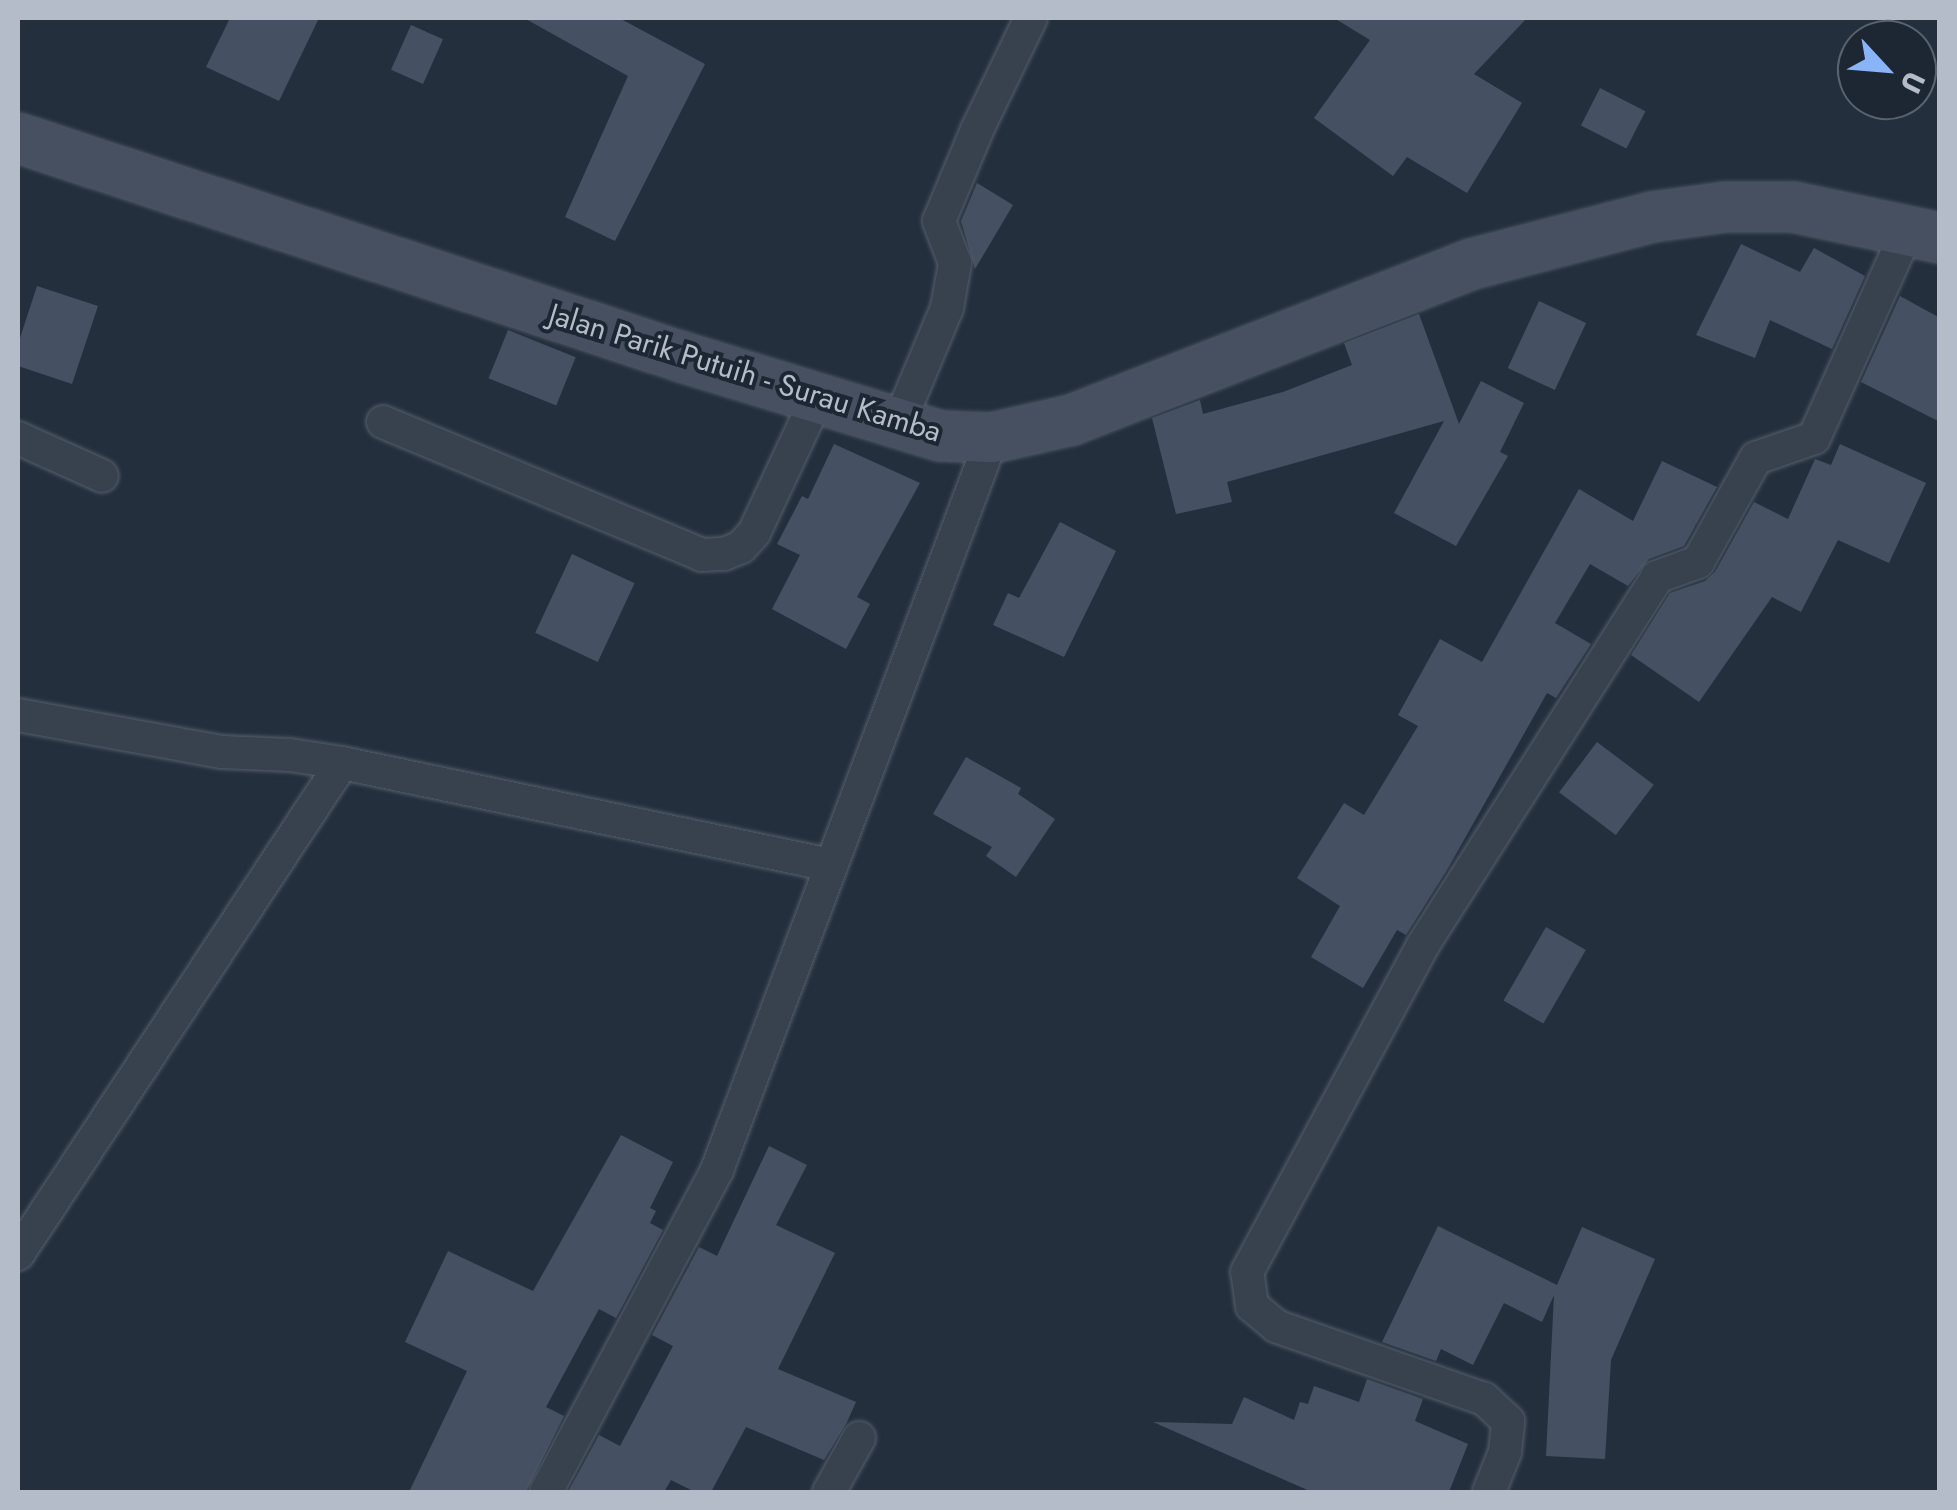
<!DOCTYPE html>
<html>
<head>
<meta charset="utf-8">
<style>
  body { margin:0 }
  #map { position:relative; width:1957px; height:1510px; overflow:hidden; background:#242f3e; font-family:Jost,sans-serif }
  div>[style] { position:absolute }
  .building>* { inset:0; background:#455162; transform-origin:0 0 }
  .roads { filter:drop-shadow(0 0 2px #565f6c) drop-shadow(0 0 2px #565f6c) }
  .street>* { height:32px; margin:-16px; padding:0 16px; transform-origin:16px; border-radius:16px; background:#38414e }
  .secondary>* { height:48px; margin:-24px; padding:0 24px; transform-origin:24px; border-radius:24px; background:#465061 }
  span { translate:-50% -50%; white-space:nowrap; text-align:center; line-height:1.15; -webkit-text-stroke:8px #1d2633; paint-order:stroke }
  .street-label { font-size:30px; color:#b4bcc9 }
  .frame { position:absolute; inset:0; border:20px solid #b4bcc9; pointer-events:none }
  .north { position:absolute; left:1837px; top:20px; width:100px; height:100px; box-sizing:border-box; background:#1d2633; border:2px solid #59626f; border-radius:50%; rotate:116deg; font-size:28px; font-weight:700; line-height:40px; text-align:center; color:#b4bcc9 }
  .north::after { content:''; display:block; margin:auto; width:35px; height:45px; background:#8ab4f8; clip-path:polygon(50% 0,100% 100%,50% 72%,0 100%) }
</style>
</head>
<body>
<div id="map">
  <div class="building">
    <div style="clip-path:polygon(230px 18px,319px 18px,279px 101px,206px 67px)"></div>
    <div style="clip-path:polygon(524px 18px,619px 18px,705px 64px,615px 241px,565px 217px,628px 76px)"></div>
    <div style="clip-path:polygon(1334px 18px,1527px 18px,1474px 74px,1522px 103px,1467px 193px,1407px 157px,1393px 176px,1314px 118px,1370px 40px)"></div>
    <div style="left:411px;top:25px;width:35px;height:49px;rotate:24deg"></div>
    <div style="left:1600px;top:88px;width:51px;height:42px;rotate:27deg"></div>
    <div style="clip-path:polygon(977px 183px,1013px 205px,975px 269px,961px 221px)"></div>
    <div style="clip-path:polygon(1741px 244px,1800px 272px,1814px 248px,1865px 276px,1832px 349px,1770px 320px,1755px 358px,1696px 335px)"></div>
    <div style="clip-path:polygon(37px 286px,98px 306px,72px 384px,18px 366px,18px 344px)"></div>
    <div style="clip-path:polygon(1900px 296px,1940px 318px,1940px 422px,1861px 382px)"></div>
    <div style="left:1539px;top:301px;width:52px;height:74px;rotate:25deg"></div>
    <div style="clip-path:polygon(1419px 314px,1459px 424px,1481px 381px,1524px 403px,1500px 452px,1508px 456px,1456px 546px,1394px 513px,1444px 421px,1227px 482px,1232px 502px,1176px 514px,1152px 418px,1200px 400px,1203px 414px,1283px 392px,1352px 365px,1344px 343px)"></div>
    <div style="left:508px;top:330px;width:73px;height:52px;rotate:22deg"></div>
    <div style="clip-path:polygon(834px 444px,920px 483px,857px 597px,870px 604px,846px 649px,772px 609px,800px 555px,777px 544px,802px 496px,808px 499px)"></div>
    <div style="clip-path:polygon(1840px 444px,1926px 483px,1889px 563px,1838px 540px,1801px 612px,1772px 597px,1699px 702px,1631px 655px,1670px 593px,1705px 581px,1715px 572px,1754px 502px,1788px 519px,1815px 459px,1831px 465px)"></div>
    <div style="clip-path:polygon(1662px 461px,1717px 487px,1684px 546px,1649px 559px,1628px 586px,1590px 564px,1555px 623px,1591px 644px,1556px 698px,1547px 693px,1447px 870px,1406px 935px,1397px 930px,1363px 988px,1311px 957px,1340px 906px,1297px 878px,1344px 803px,1364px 815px,1418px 726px,1398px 715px,1440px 639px,1482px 662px,1579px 489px,1633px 521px)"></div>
    <div style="clip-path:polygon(1060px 522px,1116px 551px,1064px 657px,993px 625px,1008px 593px,1019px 598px)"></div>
    <div style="left:572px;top:554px;width:69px;height:87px;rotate:25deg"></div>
    <div style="left:1597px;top:742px;width:71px;height:63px;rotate:37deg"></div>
    <div style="clip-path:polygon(966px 757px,1021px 788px,1018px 794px,1055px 819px,1016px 877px,986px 856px,992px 847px,933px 814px)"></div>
    <div style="left:1546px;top:927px;width:46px;height:85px;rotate:30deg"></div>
    <div style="clip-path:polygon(621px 1135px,673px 1162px,650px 1208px,656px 1211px,650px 1223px,663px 1230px,616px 1318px,599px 1309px,546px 1407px,564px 1416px,526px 1492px,409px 1492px,467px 1371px,405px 1342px,448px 1251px,533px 1291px)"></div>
    <div style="clip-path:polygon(769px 1146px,807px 1165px,776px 1225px,835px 1253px,778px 1369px,856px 1402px,847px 1422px,824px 1460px,746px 1427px,711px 1492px,695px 1492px,671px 1480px,664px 1492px,568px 1492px,599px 1435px,620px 1446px,673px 1346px,652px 1335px,699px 1247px,717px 1256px)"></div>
    <div style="clip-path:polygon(1438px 1226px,1557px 1285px,1582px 1227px,1655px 1259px,1611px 1360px,1605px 1459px,1546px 1456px,1554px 1295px,1542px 1322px,1504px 1303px,1473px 1365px,1441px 1349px,1436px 1361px,1382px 1342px)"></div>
    <div style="clip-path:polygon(1367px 1379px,1423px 1399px,1415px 1421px,1468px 1444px,1449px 1492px,1312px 1492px,1153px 1422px,1232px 1424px,1244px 1397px,1294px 1420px,1300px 1402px,1308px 1404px,1314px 1386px,1359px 1402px)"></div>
  </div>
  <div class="roads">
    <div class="street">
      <div style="left:383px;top:422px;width:346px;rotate:22.6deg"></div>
      <div style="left:702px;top:555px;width:22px;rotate:-3deg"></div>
      <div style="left:724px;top:554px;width:18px;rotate:-22deg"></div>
      <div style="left:741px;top:547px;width:19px;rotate:-47deg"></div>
      <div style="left:754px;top:533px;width:147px;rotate:-65deg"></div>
      <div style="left:898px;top:425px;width:127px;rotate:-67.3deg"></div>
      <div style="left:947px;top:308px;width:46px;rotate:-79.9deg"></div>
      <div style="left:955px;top:263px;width:45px;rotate:-110.9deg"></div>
      <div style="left:939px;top:221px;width:99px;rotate:-67.3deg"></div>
      <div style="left:977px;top:130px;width:124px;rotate:-64.3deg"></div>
      <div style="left:18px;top:438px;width:92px;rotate:24.3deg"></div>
      <div style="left:18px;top:715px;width:207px;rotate:10.3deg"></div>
      <div style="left:222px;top:752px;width:68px;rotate:2.5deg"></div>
      <div style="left:290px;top:755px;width:53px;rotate:8.7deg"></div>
      <div style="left:342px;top:763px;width:500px;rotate:11.8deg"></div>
      <div style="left:18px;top:1254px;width:588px;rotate:-56.58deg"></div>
      <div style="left:546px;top:1492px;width:365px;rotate:-62deg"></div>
      <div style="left:717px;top:1170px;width:782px;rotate:-69.41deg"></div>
      <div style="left:829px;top:1492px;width:62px;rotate:-60.9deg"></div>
      <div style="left:1489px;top:1492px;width:43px;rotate:-68.2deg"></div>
      <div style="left:1505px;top:1452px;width:31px;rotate:-84deg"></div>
      <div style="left:1508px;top:1421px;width:33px;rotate:-137deg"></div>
      <div style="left:1484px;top:1399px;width:220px;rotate:-160.7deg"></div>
      <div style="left:1276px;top:1326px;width:31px;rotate:-140deg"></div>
      <div style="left:1252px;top:1306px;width:34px;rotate:-98deg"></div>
      <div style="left:1247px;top:1272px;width:371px;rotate:-61.7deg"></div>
      <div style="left:1423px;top:945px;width:436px;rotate:-57.5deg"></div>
      <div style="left:1657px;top:577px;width:44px;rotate:-20.1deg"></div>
      <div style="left:1698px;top:562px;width:119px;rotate:-60.9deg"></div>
      <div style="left:1756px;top:458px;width:61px;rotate:-19deg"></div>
      <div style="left:1814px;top:438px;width:229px;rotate:-65.8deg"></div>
    </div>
    <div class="secondary">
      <div style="left:18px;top:138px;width:699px;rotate:18.25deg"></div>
      <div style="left:682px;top:357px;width:271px;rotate:17deg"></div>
      <div style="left:941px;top:436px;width:51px;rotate:2.2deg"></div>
      <div style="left:992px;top:438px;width:82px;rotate:-12.7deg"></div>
      <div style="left:1072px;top:420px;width:429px;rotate:-21.3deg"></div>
      <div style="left:1472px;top:264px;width:186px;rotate:-14.6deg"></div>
      <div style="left:1652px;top:217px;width:74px;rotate:-7.8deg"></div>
      <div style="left:1725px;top:207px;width:68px"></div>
      <div style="left:1793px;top:207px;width:150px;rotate:11.9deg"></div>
    </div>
  </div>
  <div class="street-label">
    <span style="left:745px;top:373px;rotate:17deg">Jalan Parik Putuih - Surau Kamba</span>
  </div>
  <div class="frame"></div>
  <div class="north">U</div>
</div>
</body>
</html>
